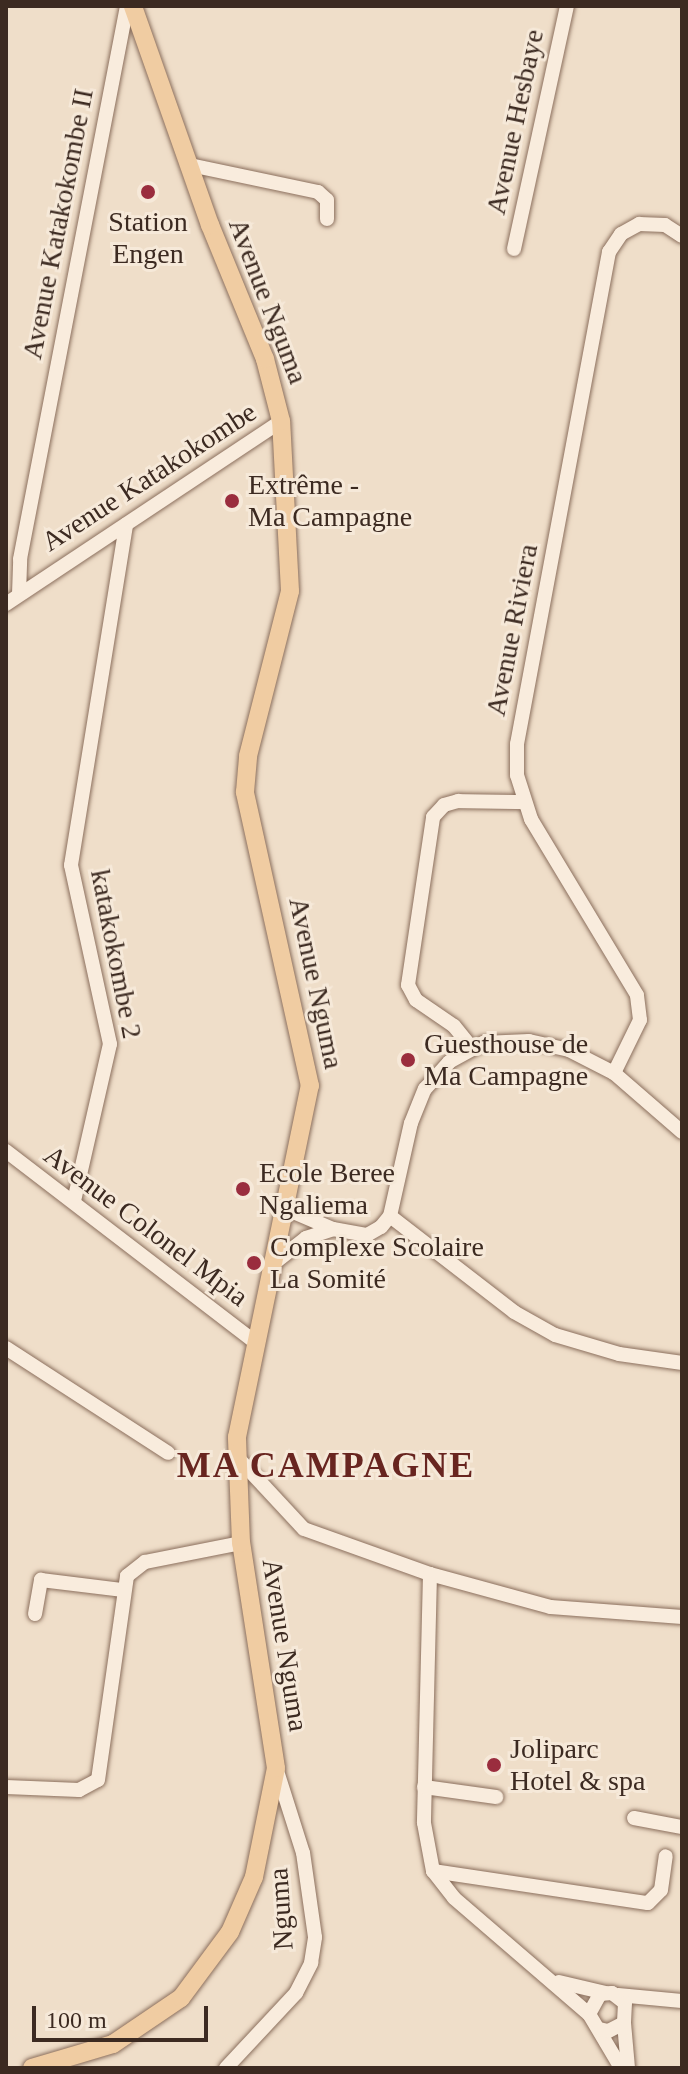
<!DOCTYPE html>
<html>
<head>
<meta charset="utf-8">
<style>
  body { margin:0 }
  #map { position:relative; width:688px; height:2074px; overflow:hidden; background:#efdec9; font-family:Georgia,serif }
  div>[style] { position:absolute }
  .roads { filter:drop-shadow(0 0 2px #8b6f5d) drop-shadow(0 0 2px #8b6f5d) }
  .minor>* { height:14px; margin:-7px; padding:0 7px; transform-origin:7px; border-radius:7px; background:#f9ecdd }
  .major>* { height:18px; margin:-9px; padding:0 9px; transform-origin:9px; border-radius:9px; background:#f0cca2 }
  .dots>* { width:22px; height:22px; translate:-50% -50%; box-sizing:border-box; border:4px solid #f6e9d9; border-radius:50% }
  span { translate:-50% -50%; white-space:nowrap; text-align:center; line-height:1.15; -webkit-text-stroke:6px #f6e9d9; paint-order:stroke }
  .street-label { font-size:28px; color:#3c2a21 }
  .poi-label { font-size:28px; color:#3c2a21 }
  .left { translate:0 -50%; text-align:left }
  .district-label { font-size:36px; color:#682520; font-weight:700; letter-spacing:2px }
  .frame { position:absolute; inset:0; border:8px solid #3c2a21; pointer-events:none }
  .scale { position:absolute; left:32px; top:2006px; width:176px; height:36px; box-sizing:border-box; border:4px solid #3c2a21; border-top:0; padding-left:10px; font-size:24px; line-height:28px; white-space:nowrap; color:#3c2a21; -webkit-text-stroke:6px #f6e9d9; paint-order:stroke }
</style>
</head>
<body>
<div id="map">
  <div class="roads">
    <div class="minor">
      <div style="left:190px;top:165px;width:131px;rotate:11.9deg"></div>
      <div style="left:318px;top:192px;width:12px;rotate:42deg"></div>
      <div style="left:327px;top:200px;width:19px;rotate:90deg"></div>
      <div style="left:514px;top:249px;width:249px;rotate:-77.7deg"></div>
      <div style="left:19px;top:594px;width:35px;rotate:-88deg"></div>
      <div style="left:20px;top:559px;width:563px;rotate:-79.05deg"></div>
      <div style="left:6px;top:604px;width:330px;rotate:-33.6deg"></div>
      <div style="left:471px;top:1047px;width:27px;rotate:-129deg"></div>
      <div style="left:454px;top:1026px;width:46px;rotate:-145.6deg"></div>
      <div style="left:416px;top:1000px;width:17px;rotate:-118deg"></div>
      <div style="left:408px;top:985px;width:170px;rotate:-81.5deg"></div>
      <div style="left:433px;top:817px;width:16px;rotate:-47deg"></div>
      <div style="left:444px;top:805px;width:15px;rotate:-16deg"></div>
      <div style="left:458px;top:801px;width:66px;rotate:0.9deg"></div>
      <div style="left:614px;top:1073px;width:59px;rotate:-63.9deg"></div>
      <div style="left:640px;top:1020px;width:25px;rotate:-97deg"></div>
      <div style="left:637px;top:995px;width:205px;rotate:-121.1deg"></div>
      <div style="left:531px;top:819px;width:46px;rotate:-107.7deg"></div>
      <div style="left:517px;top:775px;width:31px;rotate:-90deg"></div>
      <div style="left:517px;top:744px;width:501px;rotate:-79.41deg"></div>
      <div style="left:609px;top:252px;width:22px;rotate:-56deg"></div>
      <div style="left:621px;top:234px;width:21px;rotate:-29deg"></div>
      <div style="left:639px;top:224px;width:26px;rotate:2deg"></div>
      <div style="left:665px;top:225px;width:20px;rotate:33deg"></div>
      <div style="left:6px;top:1151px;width:314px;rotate:37.5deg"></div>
      <div style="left:74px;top:1201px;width:161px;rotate:-77.1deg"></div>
      <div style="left:110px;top:1044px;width:183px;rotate:-102.3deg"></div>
      <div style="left:71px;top:865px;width:345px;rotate:-80.8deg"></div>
      <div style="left:284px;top:1208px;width:53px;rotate:23.2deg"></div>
      <div style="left:390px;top:1216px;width:157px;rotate:37.7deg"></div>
      <div style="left:514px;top:1312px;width:47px;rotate:29.3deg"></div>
      <div style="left:555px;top:1335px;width:67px;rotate:16.5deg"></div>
      <div style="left:619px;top:1354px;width:64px;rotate:8.1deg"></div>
      <div style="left:273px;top:1264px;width:42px;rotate:-38.2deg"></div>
      <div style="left:306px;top:1238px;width:28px;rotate:-18deg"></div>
      <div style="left:333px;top:1229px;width:35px;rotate:10deg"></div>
      <div style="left:367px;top:1235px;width:16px;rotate:-30deg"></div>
      <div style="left:381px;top:1227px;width:14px;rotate:-51deg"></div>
      <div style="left:390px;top:1216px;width:95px;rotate:-77.3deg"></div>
      <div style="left:411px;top:1123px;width:37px;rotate:-68deg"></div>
      <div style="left:425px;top:1089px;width:36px;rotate:-48deg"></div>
      <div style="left:449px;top:1062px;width:39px;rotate:-29deg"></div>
      <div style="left:483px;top:1043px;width:46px;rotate:-2.5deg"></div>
      <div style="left:529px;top:1041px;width:41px;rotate:12.7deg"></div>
      <div style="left:569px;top:1050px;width:51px;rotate:27.1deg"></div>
      <div style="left:614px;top:1073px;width:90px;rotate:40.9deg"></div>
      <div style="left:6px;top:1348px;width:193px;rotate:32.9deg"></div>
      <div style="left:237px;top:1457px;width:98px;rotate:47.1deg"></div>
      <div style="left:304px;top:1529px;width:134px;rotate:19.7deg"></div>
      <div style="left:430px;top:1574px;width:125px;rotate:15.3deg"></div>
      <div style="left:551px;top:1607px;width:131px;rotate:4.4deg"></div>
      <div style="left:430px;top:1574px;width:249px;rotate:91.4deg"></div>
      <div style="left:424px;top:1823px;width:49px;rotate:79.4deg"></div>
      <div style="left:433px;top:1871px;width:34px;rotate:52deg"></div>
      <div style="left:454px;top:1898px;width:178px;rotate:40.7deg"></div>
      <div style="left:589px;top:2014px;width:63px;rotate:59.3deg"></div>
      <div style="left:35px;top:1614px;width:35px;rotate:-80deg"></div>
      <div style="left:41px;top:1580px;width:83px;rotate:7deg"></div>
      <div style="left:6px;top:1787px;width:73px;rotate:2.4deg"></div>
      <div style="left:79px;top:1790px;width:21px;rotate:-28deg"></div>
      <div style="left:98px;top:1780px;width:206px;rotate:-81.9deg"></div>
      <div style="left:127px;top:1576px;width:23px;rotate:-38deg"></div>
      <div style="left:145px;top:1562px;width:98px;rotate:-11.2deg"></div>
      <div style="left:424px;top:1787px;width:73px;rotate:7.9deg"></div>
      <div style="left:634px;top:1818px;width:49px;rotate:10.6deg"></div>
      <div style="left:433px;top:1871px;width:217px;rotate:8.5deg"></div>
      <div style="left:648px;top:1903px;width:18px;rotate:-45deg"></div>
      <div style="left:661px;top:1890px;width:34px;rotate:-82deg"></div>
      <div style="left:559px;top:1982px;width:48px;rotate:13.2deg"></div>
      <div style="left:618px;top:1995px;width:64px;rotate:5.4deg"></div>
      <div style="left:589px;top:2014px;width:23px;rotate:-61deg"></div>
      <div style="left:600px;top:1994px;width:12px;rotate:-5deg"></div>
      <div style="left:612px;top:1993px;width:16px;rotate:38deg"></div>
      <div style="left:625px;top:2003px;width:20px;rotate:93deg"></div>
      <div style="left:624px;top:2023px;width:18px;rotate:153deg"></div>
      <div style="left:608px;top:2031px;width:9px;rotate:-167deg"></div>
      <div style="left:624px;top:2023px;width:45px;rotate:84.9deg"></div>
      <div style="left:226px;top:2068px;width:103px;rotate:-47deg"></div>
      <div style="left:296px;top:1993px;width:34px;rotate:-63deg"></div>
      <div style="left:311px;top:1963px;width:26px;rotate:-81deg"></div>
      <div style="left:315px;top:1937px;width:85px;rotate:-98.1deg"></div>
      <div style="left:303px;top:1853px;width:89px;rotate:-107.6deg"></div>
    </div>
    <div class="major">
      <div style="left:32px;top:2068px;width:84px;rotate:-16.5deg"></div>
      <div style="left:113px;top:2044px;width:82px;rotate:-34.1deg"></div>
      <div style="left:181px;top:1998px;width:82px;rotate:-53.4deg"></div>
      <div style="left:230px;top:1932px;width:60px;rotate:-66.4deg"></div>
      <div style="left:254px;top:1877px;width:111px;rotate:-78.6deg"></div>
      <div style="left:276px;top:1768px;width:228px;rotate:-98.8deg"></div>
      <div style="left:241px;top:1543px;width:106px;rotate:-92.2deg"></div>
      <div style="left:237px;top:1437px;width:359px;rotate:-78.3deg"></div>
      <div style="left:310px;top:1086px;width:301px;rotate:-102.5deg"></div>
      <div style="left:245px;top:792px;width:36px;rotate:-85deg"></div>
      <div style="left:248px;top:756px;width:170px;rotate:-75.7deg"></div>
      <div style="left:290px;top:591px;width:170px;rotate:-93deg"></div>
      <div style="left:281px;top:421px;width:64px;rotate:-104.5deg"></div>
      <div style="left:265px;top:359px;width:145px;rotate:-112.3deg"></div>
      <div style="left:210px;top:225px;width:232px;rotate:-109.4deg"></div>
    </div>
  </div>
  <div class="dots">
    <div style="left:148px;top:192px;background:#9a2d3e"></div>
    <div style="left:232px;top:501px;background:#9a2d3e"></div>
    <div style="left:408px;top:1060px;background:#9a2d3e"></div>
    <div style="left:243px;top:1189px;background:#9a2d3e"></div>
    <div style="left:254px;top:1263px;background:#9a2d3e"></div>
    <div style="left:494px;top:1765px;background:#9a2d3e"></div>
  </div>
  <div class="street-label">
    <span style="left:515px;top:122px;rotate:-78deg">Avenue Hesbaye</span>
    <span style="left:58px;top:224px;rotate:-79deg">Avenue Katakokombe II</span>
    <span style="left:268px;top:301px;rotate:69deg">Avenue Nguma</span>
    <span style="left:149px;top:477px;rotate:-33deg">Avenue Katakokombe</span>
    <span style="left:512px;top:630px;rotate:-79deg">Avenue Riviera</span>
    <span style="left:116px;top:954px;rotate:79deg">katakokombe 2</span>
    <span style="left:316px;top:983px;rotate:78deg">Avenue Nguma</span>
    <span style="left:146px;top:1226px;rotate:37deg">Avenue Colonel Mpia</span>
    <span style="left:285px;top:1645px;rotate:81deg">Avenue Nguma</span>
    <span style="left:281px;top:1909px;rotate:-94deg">Nguma</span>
  </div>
  <div class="poi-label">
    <span style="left:148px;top:238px">Station<br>Engen</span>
    <span class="left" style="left:248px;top:501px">Extrême -<br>Ma Campagne</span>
    <span class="left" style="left:424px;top:1060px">Guesthouse de<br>Ma Campagne</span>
    <span class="left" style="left:259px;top:1189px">Ecole Beree<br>Ngaliema</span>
    <span class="left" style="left:270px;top:1263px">Complexe Scolaire<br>La Somité</span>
    <span class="left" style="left:510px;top:1765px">Joliparc<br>Hotel &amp; spa</span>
  </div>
  <div class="district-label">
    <span style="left:326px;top:1466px">MA CAMPAGNE</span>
  </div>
  <div class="frame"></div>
  <div class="scale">100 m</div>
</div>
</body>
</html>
